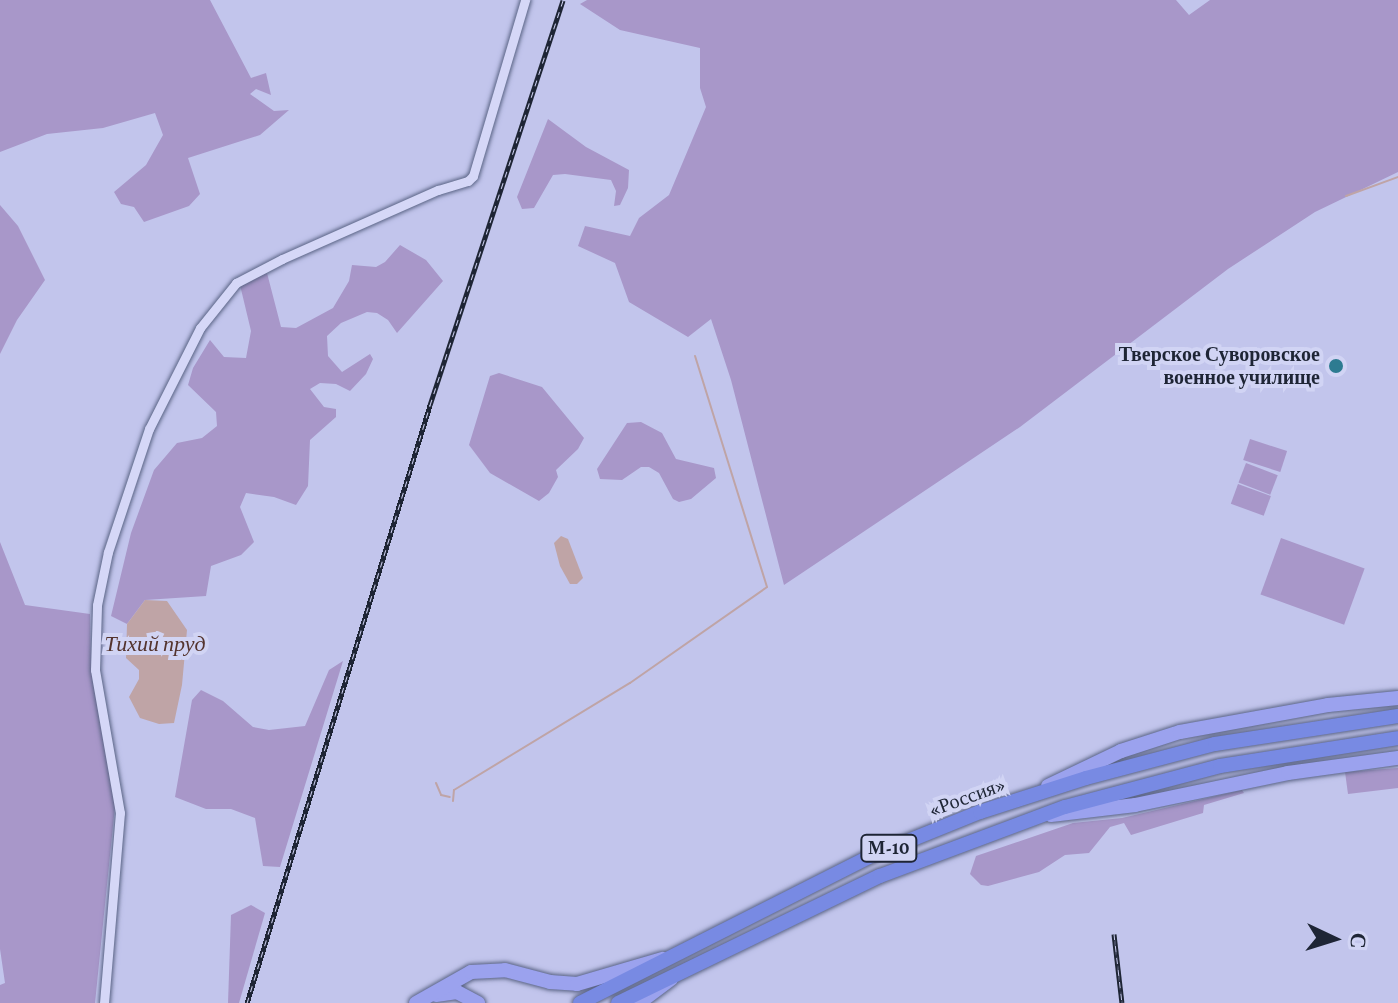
<!DOCTYPE html>
<html>
<head>
<meta charset="utf-8">
<style>
  body { margin:0 }
  #map { position:relative; width:1398px; height:1003px; overflow:hidden; background:#c2c5ec; font-family:"Crimson Pro",serif }
  div>[style] { position:absolute }
  .green>* { inset:0; background:#a897c9; transform-origin:0 0 }
  .water>* { inset:0; background:#bfa4a6 }
  .stream>* { height:2px; margin:-1px; padding:0 1px; transform-origin:1px; border-radius:1px; background:#bfa4a6 }
  .roads { filter:drop-shadow(0 0 2px #5a6485) drop-shadow(0 0 2px #5a6485) }
  .minor>* { height:9px; margin:-4.5px; padding:0 4.5px; transform-origin:4.5px; border-radius:4.5px; background:#d5d7f7 }
  .primary>* { height:14px; margin:-7px; padding:0 7px; transform-origin:7px; border-radius:7px; background:#9ba2ee }
  .trunk>* { height:14px; margin:-7px; padding:0 7px; transform-origin:7px; border-radius:7px; background:#788ae3 }
  .rail>* { height:5px; margin-top:-2.5px; transform-origin:0; background:repeating-linear-gradient(90deg,#d1d4f4 0 6px,#1e2535 0 12px); box-sizing:border-box; border-block:2px solid #1e2535 }
  .dots>* { width:22px; height:22px; translate:-50% -50%; box-sizing:border-box; border:4px solid #d1d4f4; border-radius:50% }
  span { translate:-50% -50%; white-space:nowrap; text-align:center; line-height:1.15; -webkit-text-stroke:8px #d1d4f4; paint-order:stroke }
  .shield-label span { padding:2px 6px; background:#d1d4f4; border:2px solid; border-radius:6px; -webkit-text-stroke-width:0 }
  .shield-label { font-size:18px; color:#1e2535; font-weight:700 }
  .poi-label { font-size:20px; color:#1e2535; font-weight:700 }
  .right { translate:-100% -50%; text-align:right }
  .street-label { font-size:20px; color:#1e2535 }
  .water-label { font-size:22px; color:#54342e; font-style:italic }
  .north { position:absolute; left:1294px; top:899px; width:80px; height:80px; -webkit-text-stroke:6px #d1d4f4; paint-order:stroke; rotate:94deg; font-size:22px; font-weight:700; line-height:32px; text-align:center; color:#1e2535 }
  .north::after { content:''; display:block; margin:auto; width:28px; height:36px; background:#1e2535; clip-path:polygon(50% 0,100% 100%,50% 72%,0 100%) }
</style>
</head>
<body>
<div id="map">
  <div class="green">
    <div style="clip-path:polygon(0 0,210px 0,251px 78px,266px 73px,271px 95px,256px 89px,250px 94px,274px 111px,289px 110px,260px 135px,188px 158px,200px 194px,189px 206px,144px 222px,134px 207px,121px 204px,114px 192px,146px 165px,163px 135px,155px 113px,103px 128px,47px 134px,0 152px)"></div>
    <div style="clip-path:polygon(587px 0,1176px 0,1189px 15px,1210px 0,1398px 0,1398px 172px,1315px 212px,1228px 269px,1020px 427px,784px 585px,731px 380px,711px 319px,688px 337px,629px 302px,615px 263px,578px 246px,585px 226px,630px 236px,639px 218px,669px 195px,706px 107px,700px 88px,700px 48px,620px 30px,580px 4px)"></div>
    <div style="clip-path:polygon(548px 119px,586px 147px,629px 170px,628px 188px,620px 205px,614px 206px,616px 191px,611px 180px,565px 174px,553px 175px,534px 208px,522px 209px,517px 197px)"></div>
    <div style="clip-path:polygon(0 205px,18px 226px,45px 280px,17px 320px,0 354px)"></div>
    <div style="clip-path:polygon(400px 245px,426px 260px,443px 281px,397px 333px,388px 320px,377px 313px,367px 312px,341px 323px,327px 336px,328px 356px,342px 372px,370px 354px,373px 359px,366px 374px,350px 391px,336px 384px,320px 383px,310px 389px,324px 407px,336px 409px,336px 417px,310px 440px,308px 486px,296px 505px,274px 497px,246px 493px,240px 507px,254px 542px,241px 555px,211px 566px,206px 596px,145px 600px,127px 624px,111px 616px,131px 533px,154px 470px,177px 443px,202px 438px,217px 426px,216px 412px,188px 385px,193px 368px,210px 340px,224px 357px,246px 358px,251px 331px,240px 285px,267px 273px,281px 327px,296px 328px,333px 308px,349px 281px,352px 265px,376px 267px,385px 262px)"></div>
    <div style="clip-path:polygon(499px 373px,542px 387px,584px 438px,578px 449px,556px 470px,558px 477px,549px 493px,539px 501px,490px 473px,469px 445px,490px 376px)"></div>
    <div style="clip-path:polygon(641px 422px,662px 433px,676px 459px,714px 468px,716px 478px,691px 499px,679px 502px,673px 499px,659px 473px,649px 467px,641px 467px,622px 480px,600px 479px,597px 469px,627px 423px)"></div>
    <div style="left:1250px;top:439px;width:39px;height:22px;rotate:18deg"></div>
    <div style="left:1246px;top:463px;width:34px;height:21px;rotate:21deg"></div>
    <div style="left:1238px;top:484px;width:35px;height:21px;rotate:20deg"></div>
    <div style="left:1281px;top:538px;width:89px;height:60px;rotate:20deg"></div>
    <div style="clip-path:polygon(0 542px,25px 605px,90px 614px,91px 670px,115px 806px,95px 1003px,0 1003px,0 985px,5px 983px,0 949px)"></div>
    <div style="clip-path:polygon(343px 661px,280px 867px,263px 866px,255px 818px,231px 809px,206px 809px,175px 797px,192px 700px,201px 690px,223px 701px,253px 727px,269px 730px,305px 726px,329px 670px)"></div>
    <div style="clip-path:polygon(1398px 768px,1398px 788px,1348px 794px,1345px 772px)"></div>
    <div style="clip-path:polygon(1242px 790px,1244px 793px,1204px 805px,1203px 813px,1131px 835px,1124px 823px,1110px 827px,1089px 853px,1065px 855px,1039px 872px,988px 886px,981px 885px,970px 874px,976px 856px,1073px 823px,1122px 818px)"></div>
    <div style="clip-path:polygon(251px 905px,265px 913px,239px 1003px,228px 1003px,231px 915px)"></div>
  </div>
  <div class="water">
    <div style="clip-path:polygon(561px 536px,568px 539px,583px 578px,577px 584px,570px 584px,560px 566px,554px 543px)"></div>
    <div style="clip-path:polygon(145px 600px,167px 601px,187px 630px,182px 685px,174px 723px,159px 724px,140px 718px,129px 697px,139px 679px,139px 670px,126px 658px,127px 624px)"></div>
  </div>
  <div class="stream">
    <div style="left:1346px;top:196px;width:55px;rotate:-20.1deg"></div>
    <div style="left:436px;top:783px;width:13px;rotate:67deg"></div>
    <div style="left:441px;top:795px;width:9px;rotate:13deg"></div>
    <div style="left:453px;top:801px;width:11px;rotate:-85deg"></div>
    <div style="left:454px;top:790px;width:206px;rotate:-31.3deg"></div>
    <div style="left:630px;top:683px;width:167px;rotate:-35deg"></div>
    <div style="left:767px;top:587px;width:242px;rotate:-107.3deg"></div>
  </div>
  <div class="roads">
    <div class="minor">
      <div style="left:104px;top:1003px;width:191px;rotate:-85.2deg"></div>
      <div style="left:120px;top:813px;width:145px;rotate:-99.9deg"></div>
      <div style="left:95px;top:670px;width:65px;rotate:-88.2deg"></div>
      <div style="left:97px;top:605px;width:54px;rotate:-78.3deg"></div>
      <div style="left:108px;top:552px;width:130px;rotate:-71.6deg"></div>
      <div style="left:149px;top:429px;width:113px;rotate:-63.2deg"></div>
      <div style="left:200px;top:328px;width:58px;rotate:-51.3deg"></div>
      <div style="left:236px;top:283px;width:52px;rotate:-27.6deg"></div>
      <div style="left:282px;top:259px;width:171px;rotate:-23.9deg"></div>
      <div style="left:438px;top:190px;width:31px;rotate:-17deg"></div>
      <div style="left:468px;top:181px;width:7px;rotate:-45deg"></div>
      <div style="left:473px;top:176px;width:184px;rotate:-73.5deg"></div>
    </div>
    <div class="primary">
      <div style="left:1048px;top:786px;width:81px;rotate:-25.6deg"></div>
      <div style="left:1121px;top:751px;width:62px;rotate:-17.9deg"></div>
      <div style="left:1180px;top:732px;width:150px;rotate:-10.3deg"></div>
      <div style="left:1328px;top:705px;width:70px;rotate:-5.7deg"></div>
      <div style="left:1051px;top:815px;width:85px;rotate:-6.8deg"></div>
      <div style="left:1135px;top:805px;width:156px;rotate:-11.8deg"></div>
      <div style="left:1288px;top:773px;width:111px;rotate:-7.8deg"></div>
      <div style="left:436px;top:995px;width:21px;rotate:-8deg"></div>
      <div style="left:457px;top:992px;width:24px;rotate:28deg"></div>
      <div style="left:416px;top:1003px;width:63px;rotate:-29.4deg"></div>
      <div style="left:471px;top:972px;width:34px;rotate:-3deg"></div>
      <div style="left:505px;top:970px;width:47px;rotate:14.9deg"></div>
      <div style="left:550px;top:982px;width:27px;rotate:4deg"></div>
      <div style="left:577px;top:984px;width:89px;rotate:-16.4deg"></div>
      <div style="left:639px;top:1003px;width:40px;rotate:-37deg"></div>
    </div>
    <div class="trunk">
      <div style="left:580px;top:1003px;width:326px;rotate:-26.8deg"></div>
      <div style="left:871px;top:856px;width:118px;rotate:-22deg"></div>
      <div style="left:980px;top:812px;width:111px;rotate:-17.8deg"></div>
      <div style="left:1086px;top:778px;width:133px;rotate:-14.8deg"></div>
      <div style="left:1215px;top:744px;width:185px;rotate:-8.7deg"></div>
      <div style="left:618px;top:1003px;width:291px;rotate:-25.9deg"></div>
      <div style="left:880px;top:876px;width:197px;rotate:-20.5deg"></div>
      <div style="left:1065px;top:807px;width:160px;rotate:-14.8deg"></div>
      <div style="left:1220px;top:766px;width:180px;rotate:-8.9deg"></div>
    </div>
  </div>
  <div class="rail">
    <div style="left:1114px;top:934px;width:69px;rotate:83.4deg"></div>
    <div style="left:247px;top:1003px;width:625px;rotate:-72.98deg"></div>
    <div style="left:430px;top:405px;width:426px;rotate:-71.8deg"></div>
  </div>
  <div class="dots">
    <div style="left:1336px;top:366px;background:#2d7b91"></div>
  </div>
  <div class="shield-label">
    <span style="left:889px;top:848px">М-10</span>
  </div>
  <div class="poi-label">
    <span class="right" style="left:1320px;top:366px">Тверское Суворовское<br>военное училище</span>
  </div>
  <div class="street-label">
    <span style="left:967px;top:797px;rotate:-20deg">«Россия»</span>
  </div>
  <div class="water-label">
    <span style="left:155px;top:644px">Тихий пруд</span>
  </div>
  <div class="north">С</div>
</div>
</body>
</html>
